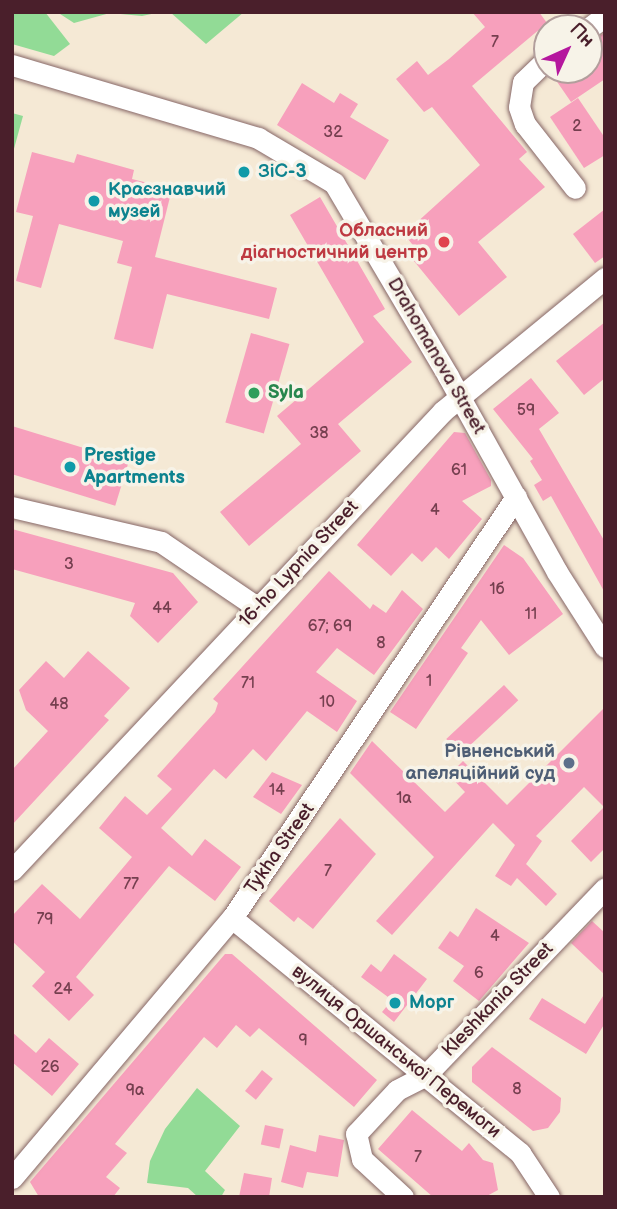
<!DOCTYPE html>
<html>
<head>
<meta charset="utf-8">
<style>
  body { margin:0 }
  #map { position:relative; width:617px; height:1209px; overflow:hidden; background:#f5e9d5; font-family:"Balsamiq Sans",sans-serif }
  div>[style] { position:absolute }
  .green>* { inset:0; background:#92db96 }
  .building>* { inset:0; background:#f7a0bc; transform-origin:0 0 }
  .roads { filter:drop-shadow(0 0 2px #866666) drop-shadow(0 0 2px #866666) }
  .minor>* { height:21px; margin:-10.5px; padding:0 10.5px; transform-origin:10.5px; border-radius:10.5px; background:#fff }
  .dots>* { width:19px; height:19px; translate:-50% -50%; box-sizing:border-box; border:4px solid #f7f3e8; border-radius:50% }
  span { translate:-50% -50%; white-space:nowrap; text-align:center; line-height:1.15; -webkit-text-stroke:7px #f7f3e8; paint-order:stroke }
  .number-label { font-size:16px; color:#753f4f }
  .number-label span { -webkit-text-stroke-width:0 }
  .culture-label { font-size:19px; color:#0d838f; font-weight:700 }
  .left { translate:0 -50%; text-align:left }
  .health-label { font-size:19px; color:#be3a42; font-weight:700 }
  .right { translate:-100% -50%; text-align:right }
  .street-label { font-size:19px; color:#4a1f2b }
  .leisure-label { font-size:19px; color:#27864d; font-weight:700 }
  .service-label { font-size:19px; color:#4e5e75; font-weight:700 }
  .frame { position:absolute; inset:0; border:14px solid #4a1f2b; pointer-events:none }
  .north { position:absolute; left:533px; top:14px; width:70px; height:70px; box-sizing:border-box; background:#f7f3e8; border:2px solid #b29e9c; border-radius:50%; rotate:45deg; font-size:19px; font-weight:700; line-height:28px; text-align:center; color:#4a1f2b }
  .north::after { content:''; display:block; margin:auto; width:24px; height:32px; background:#b5179e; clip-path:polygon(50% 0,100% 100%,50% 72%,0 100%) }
</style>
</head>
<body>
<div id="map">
  <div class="green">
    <div style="clip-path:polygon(12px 12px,45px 12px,70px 44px,54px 56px,12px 44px)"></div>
    <div style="clip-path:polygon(57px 12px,161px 12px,142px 16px,110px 13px,74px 23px)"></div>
    <div style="clip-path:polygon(170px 12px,244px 12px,206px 44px)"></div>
    <div style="clip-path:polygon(12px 113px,23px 116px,12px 156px)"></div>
    <div style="clip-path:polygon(197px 1088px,240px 1126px,205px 1171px,225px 1190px,221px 1197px,198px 1197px,188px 1188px,147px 1183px,150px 1161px,165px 1129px)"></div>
  </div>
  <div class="building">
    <div style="clip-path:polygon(472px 12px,539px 12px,547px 23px,472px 86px,527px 152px,519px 159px,545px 187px,478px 242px,507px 277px,459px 316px,409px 255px,416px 249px,404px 234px,480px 165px,432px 107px,424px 112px,396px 79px,417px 61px,428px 75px,449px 59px,485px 27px)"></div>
    <div style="clip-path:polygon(605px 33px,605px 79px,571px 102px,551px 73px,589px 70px,589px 41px)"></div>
    <div style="clip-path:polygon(302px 83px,334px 103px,340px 93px,358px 104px,350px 117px,389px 140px,365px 180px,277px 125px)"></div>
    <div style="clip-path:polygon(578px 98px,605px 138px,605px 155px,584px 168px,550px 117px)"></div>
    <div style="clip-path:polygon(32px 152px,74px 163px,77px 154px,134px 170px,132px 179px,172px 189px,155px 257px,277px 288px,269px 319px,167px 294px,153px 349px,114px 339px,132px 267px,117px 263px,123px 241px,59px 224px,41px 288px,16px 281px,33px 216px,16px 212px)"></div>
    <div style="clip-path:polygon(320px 197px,385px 309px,373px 316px,412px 362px,338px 424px,361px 451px,249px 546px,220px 512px,301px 444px,277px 416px,364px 342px,290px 215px)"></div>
    <div style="clip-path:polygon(605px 209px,605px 256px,595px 263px,573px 234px)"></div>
    <div style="clip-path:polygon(605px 322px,605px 378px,584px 395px,556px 361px)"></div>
    <div style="left:251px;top:333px;width:40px;height:93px;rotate:16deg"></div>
    <div style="clip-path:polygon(531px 378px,559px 413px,539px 429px,605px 542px,605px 593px,551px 496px,543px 501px,534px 485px,542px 480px,530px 461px,533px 459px,493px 409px)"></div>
    <div style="left:12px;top:426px;width:122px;height:46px;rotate:17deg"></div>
    <div style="clip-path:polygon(454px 432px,465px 433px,491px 480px,491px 486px,462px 501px,482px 519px,449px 559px,436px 547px,422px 562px,412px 553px,391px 576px,357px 545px)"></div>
    <div style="clip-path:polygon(12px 529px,173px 573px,198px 602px,158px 643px,130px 616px,135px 603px,12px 569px)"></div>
    <div style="clip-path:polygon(504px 545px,523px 558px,563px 614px,509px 655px,481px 620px,461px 648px,468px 653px,416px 729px,390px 712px)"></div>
    <div style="clip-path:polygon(329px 571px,370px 609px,373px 604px,386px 613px,402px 590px,423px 609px,374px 675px,337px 648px,316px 672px,357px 701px,337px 732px,307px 711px,266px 761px,253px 749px,226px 779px,214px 769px,161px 828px,192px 856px,205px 839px,241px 867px,215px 901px,169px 866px,76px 977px,94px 995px,69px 1021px,32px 986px,45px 972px,12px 941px,12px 916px,42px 884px,80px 919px,132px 857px,99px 828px,125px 796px,147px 815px,172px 789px,157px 776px,215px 712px,218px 703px,213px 699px)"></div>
    <div style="clip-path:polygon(88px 651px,130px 688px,104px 716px,109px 720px,12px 825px,12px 770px,48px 731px,26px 710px,19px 690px,46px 661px,64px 678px)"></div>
    <div style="left:504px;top:685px;width:21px;height:79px;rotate:47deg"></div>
    <div style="clip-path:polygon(605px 707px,605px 848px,591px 862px,571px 841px,604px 807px,584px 787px,536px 836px,542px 841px,526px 864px,557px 894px,546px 906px,517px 878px,511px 886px,495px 876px,515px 845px,493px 823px,392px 935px,376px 921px,434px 857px,350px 773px,372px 741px,445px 812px,465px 792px,449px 775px,463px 761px,507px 805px)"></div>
    <div style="clip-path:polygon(272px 772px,302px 785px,281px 814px,253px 797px)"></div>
    <div style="clip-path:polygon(340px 818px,376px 854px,313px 929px,298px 917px,294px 922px,269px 901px)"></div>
    <div style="clip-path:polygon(476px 908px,529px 943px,479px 1001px,453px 981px,464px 966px,438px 948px,450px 931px,458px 937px)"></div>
    <div style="clip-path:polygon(592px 921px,605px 933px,605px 975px,571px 943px)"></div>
    <div style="clip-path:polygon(225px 954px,232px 954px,377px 1080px,354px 1107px,259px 1028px,250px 1037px,236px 1025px,217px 1048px,204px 1037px,115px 1144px,127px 1153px,106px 1177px,120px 1188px,113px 1197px,39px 1197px,30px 1182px)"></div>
    <div style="clip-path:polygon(394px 954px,427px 979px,394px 1022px,382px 1012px,392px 1000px,361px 977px,371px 964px,381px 972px)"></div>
    <div style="clip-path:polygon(605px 993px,605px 1023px,586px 1054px,529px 1019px,542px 998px,585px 1024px)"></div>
    <div style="clip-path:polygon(12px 1032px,36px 1053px,49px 1038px,79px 1064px,52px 1096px,12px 1062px)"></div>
    <div style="clip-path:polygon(492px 1047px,561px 1098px,560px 1112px,548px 1128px,533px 1131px,472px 1082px,472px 1067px)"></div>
    <div style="left:262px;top:1070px;width:14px;height:27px;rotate:39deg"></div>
    <div style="clip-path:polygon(412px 1110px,462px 1151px,469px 1143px,483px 1160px,493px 1163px,498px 1190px,485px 1197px,433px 1197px,378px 1149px)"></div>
    <div style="left:265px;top:1125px;width:19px;height:20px;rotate:12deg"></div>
    <div style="clip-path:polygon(319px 1135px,344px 1140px,338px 1177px,307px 1172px,303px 1188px,281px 1182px,290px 1145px,316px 1152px)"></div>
    <div style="clip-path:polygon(244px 1173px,272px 1178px,269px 1197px,239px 1197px)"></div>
  </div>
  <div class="roads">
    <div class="minor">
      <div style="left:589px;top:28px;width:20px;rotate:-37deg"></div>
      <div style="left:547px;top:59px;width:33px;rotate:136deg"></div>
      <div style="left:523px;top:82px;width:25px;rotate:99deg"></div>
      <div style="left:519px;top:107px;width:18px;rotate:71deg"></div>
      <div style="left:525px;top:124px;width:81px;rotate:52deg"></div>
      <div style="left:12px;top:65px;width:257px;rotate:16.5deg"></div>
      <div style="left:258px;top:138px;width:88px;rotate:30.6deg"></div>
      <div style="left:334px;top:183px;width:224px;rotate:59.4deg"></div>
      <div style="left:448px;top:376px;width:224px;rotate:60.9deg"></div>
      <div style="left:557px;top:572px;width:89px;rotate:57.4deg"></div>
      <div style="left:12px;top:507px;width:153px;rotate:13.2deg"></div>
      <div style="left:161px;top:542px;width:117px;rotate:34.2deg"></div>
      <div style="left:12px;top:870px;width:630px;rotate:-46.8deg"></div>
      <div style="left:443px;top:411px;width:210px;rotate:-39.4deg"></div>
      <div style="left:232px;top:918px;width:372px;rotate:39.2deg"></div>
      <div style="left:520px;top:1153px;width:53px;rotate:56.6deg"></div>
      <div style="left:12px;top:1178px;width:341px;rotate:-49.8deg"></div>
      <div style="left:232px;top:918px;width:508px;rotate:-56deg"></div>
      <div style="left:403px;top:1197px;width:56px;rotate:-137.2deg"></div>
      <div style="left:362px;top:1159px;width:26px;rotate:-103deg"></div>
      <div style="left:356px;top:1134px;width:60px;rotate:-47deg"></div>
      <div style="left:397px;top:1090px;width:31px;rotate:-27deg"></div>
      <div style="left:425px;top:1076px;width:260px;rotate:-46.2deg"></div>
    </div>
  </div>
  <div class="dots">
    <div style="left:244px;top:172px;background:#0f9aa8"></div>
    <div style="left:94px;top:201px;background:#0f9aa8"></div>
    <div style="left:444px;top:242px;background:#e0444e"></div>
    <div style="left:254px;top:393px;background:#2e9e5b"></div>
    <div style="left:70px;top:467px;background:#0f9aa8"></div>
    <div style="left:569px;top:763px;background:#5c6f8a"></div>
    <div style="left:395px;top:1003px;background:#0f9aa8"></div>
  </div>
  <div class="number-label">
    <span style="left:495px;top:43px">7</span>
    <span style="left:577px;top:127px">2</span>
    <span style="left:333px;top:133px">32</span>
    <span style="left:526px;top:411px">59</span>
    <span style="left:319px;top:434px">38</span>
    <span style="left:459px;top:471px">61</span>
    <span style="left:435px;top:511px">4</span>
    <span style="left:69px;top:565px">3</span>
    <span style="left:497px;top:590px">1б</span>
    <span style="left:162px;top:609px">44</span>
    <span style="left:531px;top:615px">11</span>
    <span style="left:330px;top:627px">67; 69</span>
    <span style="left:381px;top:644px">8</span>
    <span style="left:429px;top:682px">1</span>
    <span style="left:248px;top:684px">71</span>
    <span style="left:327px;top:703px">10</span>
    <span style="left:59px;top:705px">48</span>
    <span style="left:277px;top:791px">14</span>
    <span style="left:404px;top:799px">1а</span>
    <span style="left:328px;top:872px">7</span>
    <span style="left:131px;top:885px">77</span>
    <span style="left:45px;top:920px">79</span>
    <span style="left:495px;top:937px">4</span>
    <span style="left:479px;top:974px">6</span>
    <span style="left:63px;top:990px">24</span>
    <span style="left:303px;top:1041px">9</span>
    <span style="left:50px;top:1068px">26</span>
    <span style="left:517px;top:1090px">8</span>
    <span style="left:135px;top:1091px">9а</span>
    <span style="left:418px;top:1158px">7</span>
  </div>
  <div class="culture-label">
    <span class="left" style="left:258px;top:172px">ЗіС-3</span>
    <span class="left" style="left:108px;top:201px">Краєзнавчий<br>музей</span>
    <span class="left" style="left:84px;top:467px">Prestige<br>Apartments</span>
    <span class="left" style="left:409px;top:1003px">Морг</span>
  </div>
  <div class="health-label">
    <span class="right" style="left:428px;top:242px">Обласний<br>діагностичний центр</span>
  </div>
  <div class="street-label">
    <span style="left:436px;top:356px;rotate:60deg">Drahomanova Street</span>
    <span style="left:299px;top:564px;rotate:-47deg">16-ho Lypnia Street</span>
    <span style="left:280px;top:849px;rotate:-55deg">Tykha Street</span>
    <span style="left:498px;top:1000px;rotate:-46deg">Kleshkania Street</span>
    <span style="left:396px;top:1052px;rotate:39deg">вулиця Оршанської Перемоги</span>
  </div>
  <div class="leisure-label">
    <span class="left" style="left:268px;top:393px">Syla</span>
  </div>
  <div class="service-label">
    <span class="right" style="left:555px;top:763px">Рівненський<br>апеляційний суд</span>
  </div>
  <div class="frame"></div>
  <div class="north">Пн</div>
</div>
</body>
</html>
